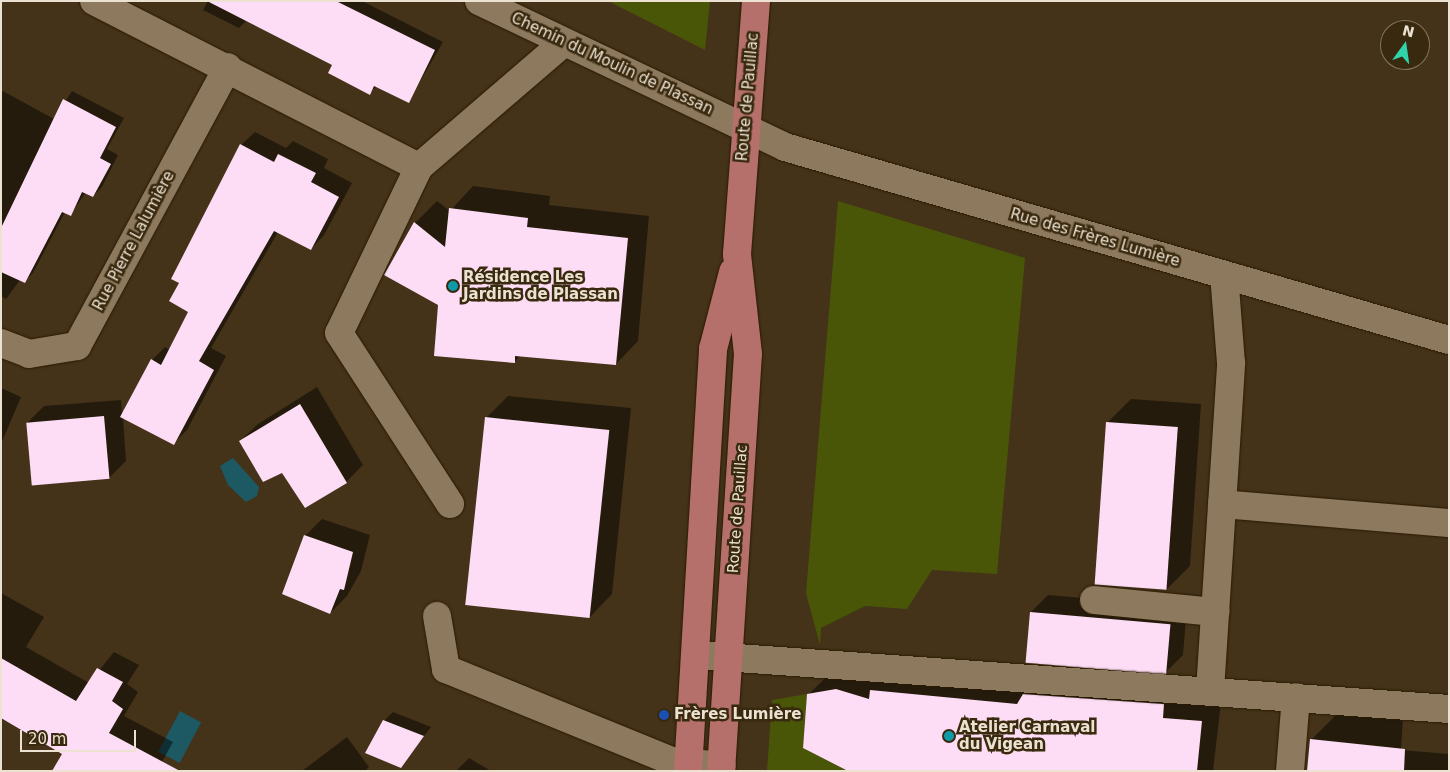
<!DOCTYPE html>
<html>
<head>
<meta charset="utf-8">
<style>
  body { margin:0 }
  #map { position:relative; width:1450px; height:772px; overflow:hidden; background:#443319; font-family:"DejaVu Sans",sans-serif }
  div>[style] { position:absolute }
  .green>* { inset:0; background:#495608 }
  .water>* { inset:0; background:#1d5963; transform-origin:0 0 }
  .shadow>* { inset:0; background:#0007 }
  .building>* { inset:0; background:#fdddf5; transform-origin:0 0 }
  .roads { filter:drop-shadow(0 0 1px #2a1a01) drop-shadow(0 0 1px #2a1a01) }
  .minor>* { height:28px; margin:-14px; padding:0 14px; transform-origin:14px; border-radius:14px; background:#8d795d }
  .major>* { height:28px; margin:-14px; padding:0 14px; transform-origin:14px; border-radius:14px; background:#b5706b }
  .dots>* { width:14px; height:14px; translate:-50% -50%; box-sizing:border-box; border:2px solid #39290e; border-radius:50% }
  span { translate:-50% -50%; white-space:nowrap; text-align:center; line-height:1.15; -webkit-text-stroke:5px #39290e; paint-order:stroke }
  .street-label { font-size:15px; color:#ece2d2 }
  .poi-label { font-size:15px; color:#ece2d2; font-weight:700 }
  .left { translate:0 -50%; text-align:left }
  .frame { position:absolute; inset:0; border:2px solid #ece2d2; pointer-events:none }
  .north { position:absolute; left:1380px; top:20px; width:50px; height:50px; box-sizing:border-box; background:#39290e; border:1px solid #81735c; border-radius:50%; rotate:14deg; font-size:14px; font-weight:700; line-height:20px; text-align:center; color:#ece2d2 }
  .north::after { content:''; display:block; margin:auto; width:18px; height:22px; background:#2fd4aa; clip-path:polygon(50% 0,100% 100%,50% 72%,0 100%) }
  .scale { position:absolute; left:20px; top:730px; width:116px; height:22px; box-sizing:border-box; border:2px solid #ece2d2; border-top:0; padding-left:6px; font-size:15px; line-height:18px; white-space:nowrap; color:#ece2d2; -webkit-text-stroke:4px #39290e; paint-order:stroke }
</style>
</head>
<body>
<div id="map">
  <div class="green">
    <div style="clip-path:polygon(608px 1px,710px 1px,705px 50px)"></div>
    <div style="clip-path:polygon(838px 201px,1025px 258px,997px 574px,932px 570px,907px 609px,865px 606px,821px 628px,820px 645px,806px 593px)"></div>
    <div style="clip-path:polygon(807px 694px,803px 748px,848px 771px,767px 771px,772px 700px)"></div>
  </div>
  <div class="water">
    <div style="clip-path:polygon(233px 458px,259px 487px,257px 496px,246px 502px,228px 485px,220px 466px)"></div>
    <div style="left:180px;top:711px;width:24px;height:46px;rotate:28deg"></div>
  </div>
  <div class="shadow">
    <div style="clip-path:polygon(208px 1px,362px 1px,443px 42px,408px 102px,377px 86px,369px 93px,334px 64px,247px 20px,239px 28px,203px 10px)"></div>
    <div style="clip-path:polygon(1px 90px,54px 119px,72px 91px,124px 118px,107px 149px,118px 155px,102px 187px,93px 196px,86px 192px,71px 214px,65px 212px,33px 273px,24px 282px,20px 280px,6px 299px,1px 296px)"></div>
    <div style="clip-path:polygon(255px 132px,286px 148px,293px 141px,328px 159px,324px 168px,352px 183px,324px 235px,311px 249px,278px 232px,211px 348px,226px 356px,187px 430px,174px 443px,123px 417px,126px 461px,109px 478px,27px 423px,44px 406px,121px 400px,122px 415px,152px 360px,165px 347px,170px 350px,189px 312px,181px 283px,241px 145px)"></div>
    <div style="clip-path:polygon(473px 186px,550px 196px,549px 205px,649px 216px,638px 341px,616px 364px,521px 355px,514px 362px,440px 305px,415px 223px,437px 201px,450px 211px)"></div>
    <div style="clip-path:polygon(317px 387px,363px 465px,346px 482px,282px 471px,240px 441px,258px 424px)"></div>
    <div style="clip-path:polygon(1px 388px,21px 397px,1px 444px)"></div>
    <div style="clip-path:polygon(508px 396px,631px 408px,612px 594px,590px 617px,486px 418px)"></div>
    <div style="clip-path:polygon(1131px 399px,1201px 404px,1190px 566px,1166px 590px,1107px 423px)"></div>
    <div style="clip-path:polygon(322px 519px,370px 535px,361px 571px,347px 596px,330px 613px,305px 536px)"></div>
    <div style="clip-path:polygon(1px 593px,44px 617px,26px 647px,89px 683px,114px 652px,139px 665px,127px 684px,138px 692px,124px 716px,173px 742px,157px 771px,64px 753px,1px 717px)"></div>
    <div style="clip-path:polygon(1048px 595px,1187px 607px,1183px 655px,1166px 672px,1031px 612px)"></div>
    <div style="clip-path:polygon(827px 676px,1221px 702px,1213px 771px,851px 771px,808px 695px)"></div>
    <div style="clip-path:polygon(393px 712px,431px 727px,401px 766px,384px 721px)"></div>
    <div style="clip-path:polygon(1339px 712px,1403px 718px,1401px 750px,1449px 754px,1449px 771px,1308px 771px,1311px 740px)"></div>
    <div style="clip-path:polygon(347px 737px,369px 767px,365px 771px,302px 771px)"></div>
    <div style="clip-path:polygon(469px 758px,491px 771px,456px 771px)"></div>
  </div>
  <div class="building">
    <div style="clip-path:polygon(207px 1px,336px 1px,435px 50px,409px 103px,374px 86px,370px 95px,328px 73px,332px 65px)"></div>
    <div style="clip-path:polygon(63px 99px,116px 127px,100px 158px,111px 164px,93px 197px,82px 192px,71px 216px,62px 212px,25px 283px,1px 272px,1px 228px)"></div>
    <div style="clip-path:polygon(240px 144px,274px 162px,278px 154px,316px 173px,311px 182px,339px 197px,311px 250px,274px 231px,199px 361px,214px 370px,174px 445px,120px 417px,151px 359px,161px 365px,188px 312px,169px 301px,179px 283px,171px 279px)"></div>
    <div style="clip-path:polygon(449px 208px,528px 218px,527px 227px,628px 238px,616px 365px,515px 356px,515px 363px,434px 356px,438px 305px,384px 275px,414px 222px,445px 247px)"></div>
    <div style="clip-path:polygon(300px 404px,347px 483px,305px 508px,282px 473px,263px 482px,239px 441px)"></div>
    <div style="left:104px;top:416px;width:63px;height:78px;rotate:85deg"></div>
    <div style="left:485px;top:417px;width:125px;height:189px;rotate:6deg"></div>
    <div style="left:1106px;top:422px;width:72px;height:163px;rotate:4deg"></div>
    <div style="clip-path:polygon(304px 535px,353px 552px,344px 590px,340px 589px,330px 614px,282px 594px)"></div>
    <div style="left:1030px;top:612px;width:141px;height:51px;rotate:5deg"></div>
    <div style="clip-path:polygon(1px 658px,76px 701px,97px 668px,123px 682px,112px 701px,123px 709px,109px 733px,180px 771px,52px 771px,62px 754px,1px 718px)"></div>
    <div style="clip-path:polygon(836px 689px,869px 699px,870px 690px,1017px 704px,1023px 694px,1164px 704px,1163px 718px,1202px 721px,1197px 771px,848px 771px,803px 748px,807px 694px)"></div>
    <div style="clip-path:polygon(383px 720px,424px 736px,401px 768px,365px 753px)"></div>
    <div style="clip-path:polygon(1310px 739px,1405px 749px,1404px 771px,1307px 771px)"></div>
  </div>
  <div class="roads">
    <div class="minor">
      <div style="left:94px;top:1px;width:365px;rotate:27.1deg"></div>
      <div style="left:419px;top:167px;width:190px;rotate:-40.7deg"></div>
      <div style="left:479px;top:1px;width:339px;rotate:25.5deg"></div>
      <div style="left:785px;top:147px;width:691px;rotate:16.21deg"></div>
      <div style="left:419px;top:167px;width:184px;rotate:115.7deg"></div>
      <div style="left:339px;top:333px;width:204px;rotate:57deg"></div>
      <div style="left:1px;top:343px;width:30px;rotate:21deg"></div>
      <div style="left:29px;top:354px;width:49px;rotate:-9.5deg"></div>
      <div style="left:77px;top:346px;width:317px;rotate:-61.6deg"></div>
      <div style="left:1222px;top:504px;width:228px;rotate:4.8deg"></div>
      <div style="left:1094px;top:600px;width:122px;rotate:5.7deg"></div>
      <div style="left:437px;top:616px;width:54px;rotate:80.4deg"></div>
      <div style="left:446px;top:669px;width:243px;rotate:22.2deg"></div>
      <div style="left:671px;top:761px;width:51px;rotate:5.6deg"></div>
      <div style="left:696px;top:655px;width:755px;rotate:4.1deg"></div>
      <div style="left:1210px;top:691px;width:329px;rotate:-86.3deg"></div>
      <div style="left:1231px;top:363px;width:88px;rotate:-94.5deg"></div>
      <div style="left:1290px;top:771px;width:74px;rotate:-85.4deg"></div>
    </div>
    <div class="major">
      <div style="left:688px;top:771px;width:423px;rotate:-86.6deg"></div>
      <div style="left:713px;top:349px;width:80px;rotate:-75.4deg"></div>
      <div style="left:721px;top:771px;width:418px;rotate:-86.3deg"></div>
      <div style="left:748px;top:354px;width:101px;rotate:-96.3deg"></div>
      <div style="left:737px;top:254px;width:254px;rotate:-85.7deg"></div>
    </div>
  </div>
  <div class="dots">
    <div style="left:453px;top:286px;background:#0f9aa8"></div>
    <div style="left:664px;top:715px;background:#1a4fb4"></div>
    <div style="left:949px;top:736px;background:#0f9aa8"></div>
  </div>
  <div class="street-label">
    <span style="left:612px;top:64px;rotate:25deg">Chemin du Moulin de Plassan</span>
    <span style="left:748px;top:97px;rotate:-85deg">Route de Pauillac</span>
    <span style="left:1095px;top:238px;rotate:16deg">Rue des Frères Lumière</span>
    <span style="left:134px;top:241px;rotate:-62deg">Rue Pierre Lalumière</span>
    <span style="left:738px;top:509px;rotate:-86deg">Route de Pauillac</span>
  </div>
  <div class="poi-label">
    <span class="left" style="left:463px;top:286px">Résidence Les<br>Jardins de Plassan</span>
    <span class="left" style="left:674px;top:715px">Frères Lumière</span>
    <span class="left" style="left:959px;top:736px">Atelier Carnaval<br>du Vigean</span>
  </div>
  <div class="frame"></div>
  <div class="north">N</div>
  <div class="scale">20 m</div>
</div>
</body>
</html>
